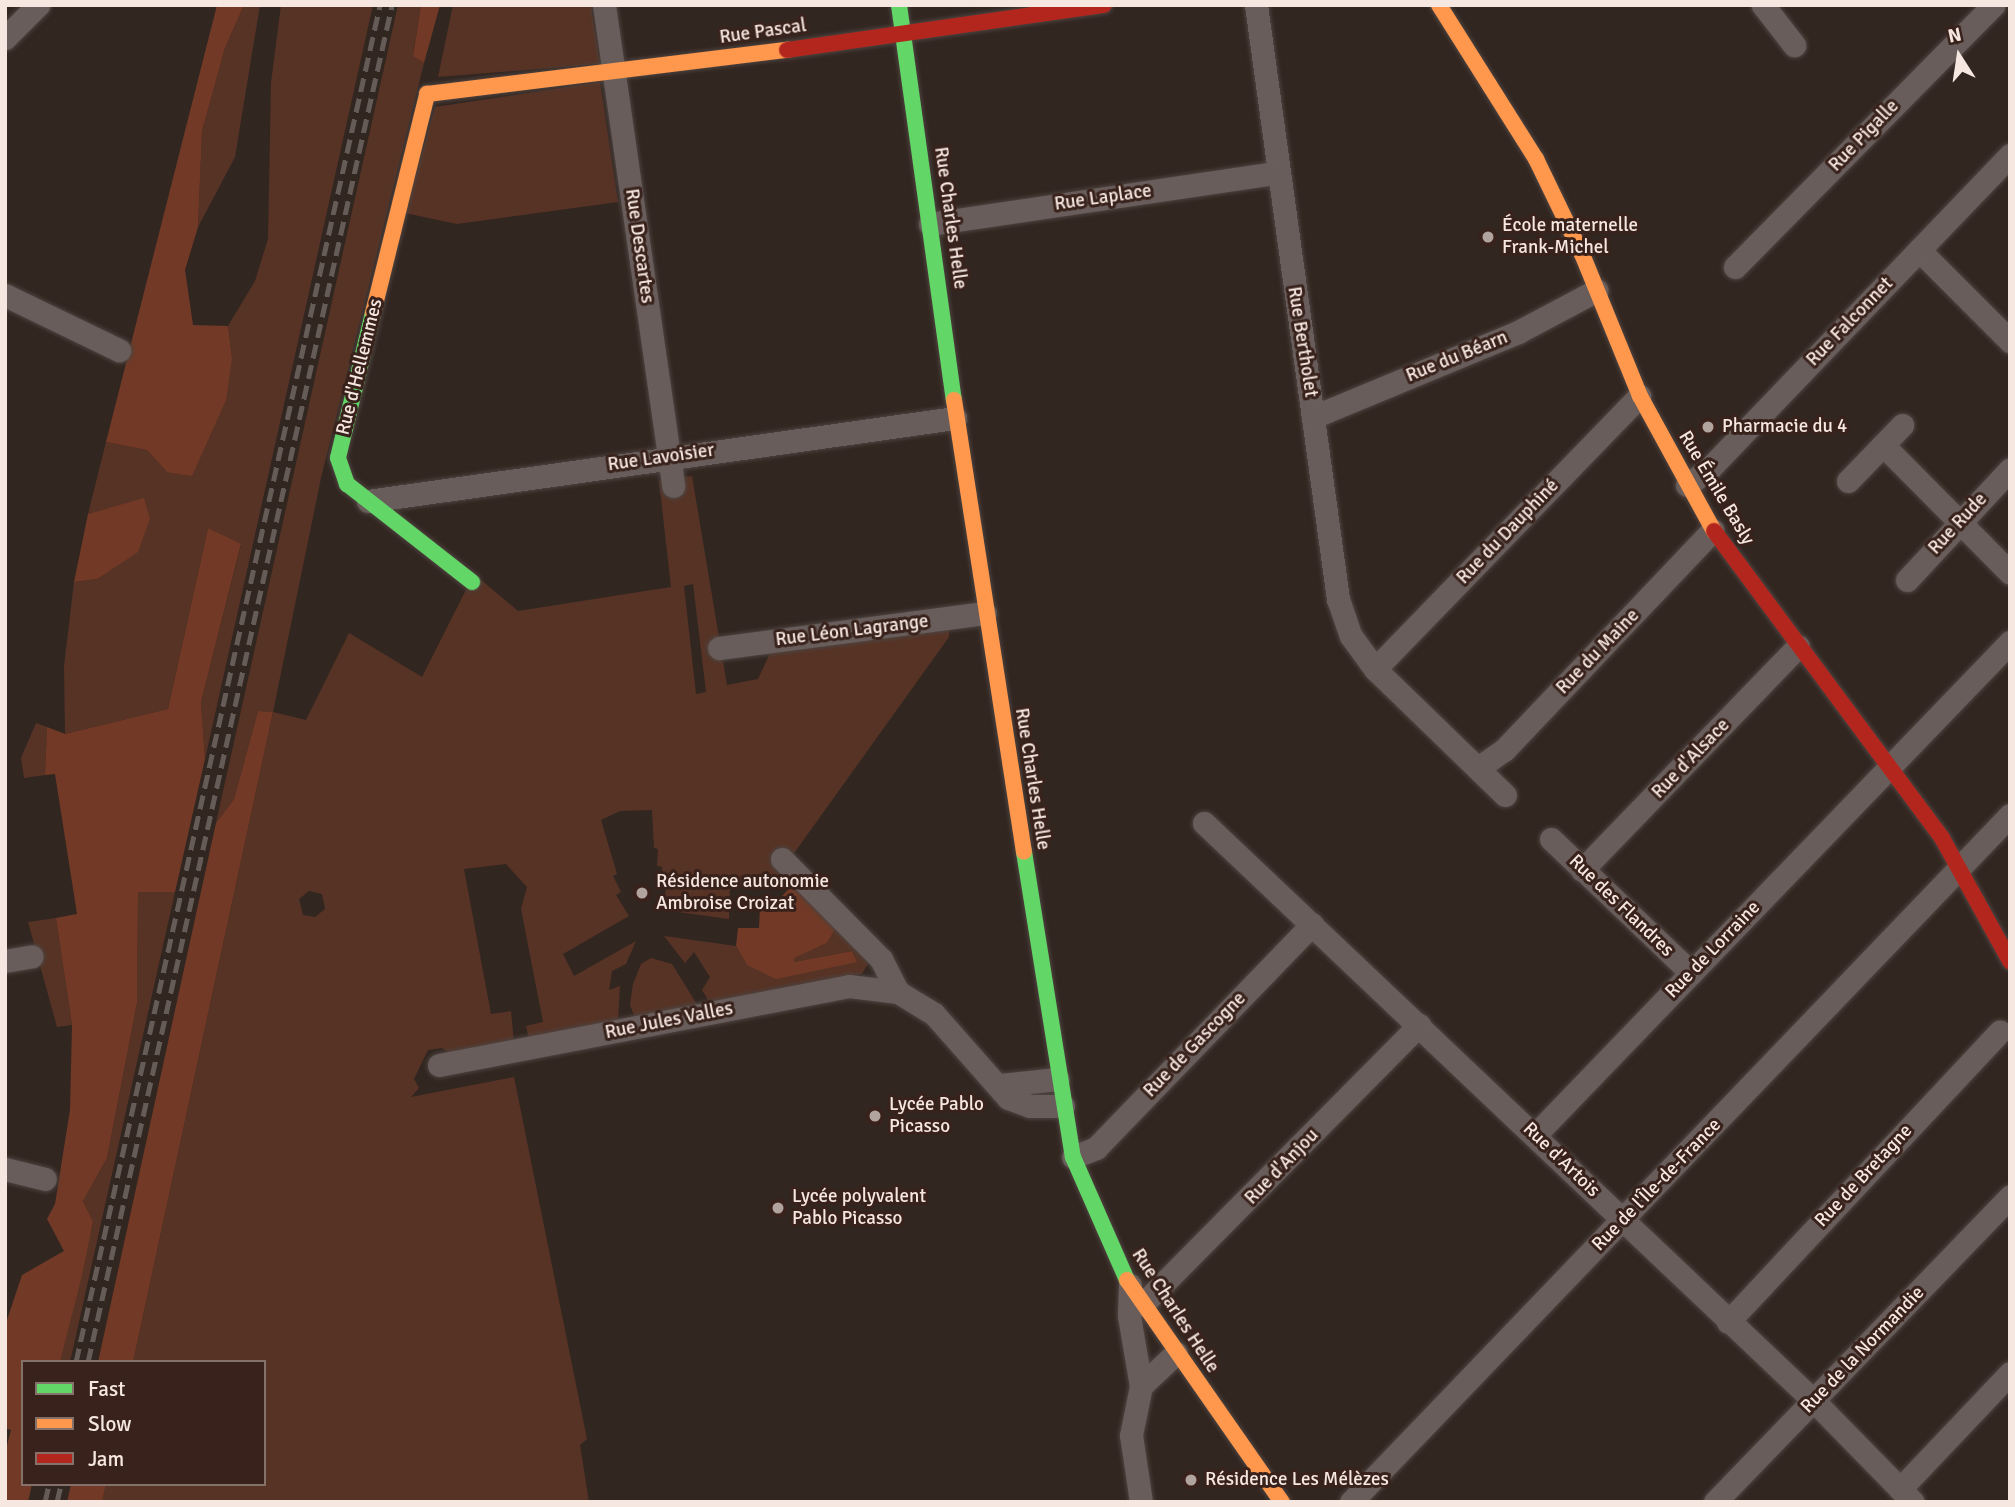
<!DOCTYPE html>
<html>
<head>
<meta charset="utf-8">
<style>
  body { margin:0 }
  #map { position:relative; width:2015px; height:1507px; overflow:hidden; background:#322621; font-family:Signika,sans-serif }
  div>[style] { position:absolute }
  .green>* { inset:0; background:#573325 }
  .forest>* { inset:0; background:#723a26 }
  .roads { filter:drop-shadow(0 0 2px #4d433f) drop-shadow(0 0 2px #4d433f) }
  .street>* { height:23px; margin:-11.5px; padding:0 11.5px; transform-origin:11.5px; border-radius:11.5px; background:#685d5a }
  .fast>* { height:16px; margin:-8px; padding:0 8px; transform-origin:8px; border-radius:8px; background:#63d668 }
  .slow>* { height:16px; margin:-8px; padding:0 8px; transform-origin:8px; border-radius:8px; background:#ff974d }
  .jam>* { height:16px; margin:-8px; padding:0 8px; transform-origin:8px; border-radius:8px; background:#b3261e }
  .rail>* { height:5px; margin-top:-2.5px; transform-origin:0; background:repeating-linear-gradient(90deg,#655c58 0 14px,transparent 0 21px) }
  .dots>* { width:19px; height:19px; translate:-50% -50%; box-sizing:border-box; border:4px solid #38221b; border-radius:50% }
  span { translate:-50% -50%; white-space:nowrap; text-align:center; line-height:1.15; -webkit-text-stroke:6px #38221b; paint-order:stroke }
  .street-label { font-size:19px; color:#f6e7e1 }
  .poi-label { font-size:19px; color:#f6e7e1 }
  .left { translate:0 -50%; text-align:left }
  .frame { position:absolute; inset:0; border:7px solid #f6e7e1; pointer-events:none }
  .legend { position:absolute; left:21px; top:1360px; width:245px; height:126px; box-sizing:border-box; background:#38221b; border:2px solid #84716a; margin:0; padding:9px 12px; list-style:none; font-size:21px; color:#f6e7e1 }
  .legend li { display:flex; align-items:center; gap:14px; height:35px }
  .legend b { width:35px; border:2px solid #84716a }
  .north { position:absolute; left:1924px; top:21px; width:70px; height:70px; -webkit-text-stroke:5px #38221b; paint-order:stroke; rotate:348deg; font-size:19px; font-weight:700; line-height:28px; text-align:center; color:#f6e7e1 }
  .north::after { content:''; display:block; margin:auto; width:24px; height:32px; background:#f6e7e1; clip-path:polygon(50% 0,100% 100%,50% 72%,0 100%) }
</style>
</head>
<body>
<div id="map">
  <div class="green">
    <div style="clip-path:polygon(244px 5px,260px 5px,235px 157px,198px 227px,202px 131px,225px 48px)"></div>
    <div style="clip-path:polygon(281px 5px,373px 5px,205px 759px,201px 702px,241px 545px,208px 528px,168px 709px,65px 734px,64px 666px,74px 582px,97px 579px,144px 499px,88px 514px,106px 442px,147px 450px,167px 472px,232px 358px,228px 326px,255px 281px,268px 239px,271px 83px)"></div>
    <div style="clip-path:polygon(evenodd,398px 5px,421px 5px,413px 55px,424px 63px,321px 478px,273px 712px,306px 720px,349px 633px,422px 677px,474px 574px,518px 611px,671px 587px,659px 481px,692px 476px,727px 685px,758px 679px,772px 649px,949px 626px,949px 637px,772px 884px,730px 886px,729px 919px,663px 910px,666px 886px,661px 885px,662px 867px,657px 866px,658px 849px,654px 848px,652px 810px,620px 811px,601px 820px,617px 874px,613px 876px,621px 892px,616px 895px,629px 916px,563px 954px,574px 976px,636px 941px,626px 964px,612px 971px,609px 990px,620px 986px,618px 1021px,529px 1039px,526px 1026px,543px 1022px,521px 909px,527px 887px,506px 864px,464px 869px,491px 1014px,511px 1011px,514px 1042px,454px 1056px,442px 1048px,428px 1050px,414px 1079px,419px 1088px,411px 1097px,514px 1077px,587px 1439px,580px 1445px,589px 1502px,102px 1502px,106px 1484px,264px 1484px,264px 1362px,133px 1362px,273px 712px,258px 711px,234px 799px,216px 823px,398px 5px,693px 584px,706px 692px,696px 694px,684px 586px,693px 584px,398px 5px,309px 891px,322px 894px,325px 909px,315px 917px,303px 915px,299px 899px,309px 891px)"></div>
    <div style="clip-path:polygon(453px 5px,591px 5px,600px 64px,438px 77px)"></div>
    <div style="clip-path:polygon(600px 82px,618px 202px,457px 224px,405px 213px,435px 107px)"></div>
    <div style="clip-path:polygon(36px 723px,47px 727px,45px 775px,24px 778px,21px 758px)"></div>
    <div style="clip-path:polygon(138px 892px,175px 892px,70px 1362px,60px 1362px,93px 1223px,83px 1201px,107px 1158px,137px 1003px)"></div>
    <div style="clip-path:polygon(56px 918px,72px 1025px,57px 1027px,28px 922px)"></div>
    <div style="clip-path:polygon(837px 926px,869px 962px,862px 974px,710px 1003px,702px 990px,710px 977px,694px 952px,685px 963px,664px 936px,736px 946px,747px 965px,857px 962px,852px 951px,794px 962px,793px 958px,827px 943px)"></div>
    <div style="clip-path:polygon(651px 958px,672px 964px,698px 1006px,635px 1018px,630px 1005px,633px 984px,641px 964px)"></div>
  </div>
  <div class="forest">
    <div style="clip-path:polygon(217px 5px,244px 5px,225px 48px,202px 131px,198px 227px,185px 270px,193px 325px,228px 326px,232px 358px,226px 400px,192px 476px,167px 472px,147px 450px,106px 442px)"></div>
    <div style="clip-path:polygon(421px 5px,440px 5px,424px 63px,413px 56px)"></div>
    <div style="clip-path:polygon(144px 498px,150px 519px,138px 552px,97px 579px,74px 582px,88px 514px)"></div>
    <div style="clip-path:polygon(208px 528px,241px 544px,201px 702px,205px 759px,175px 892px,138px 892px,137px 1003px,107px 1158px,83px 1201px,93px 1222px,82px 1275px,60px 1362px,23px 1362px,23px 1484px,32px 1484px,28px 1502px,5px 1502px,5px 1453px,11px 1430px,5px 1428px,5px 1326px,22px 1275px,64px 1251px,47px 1219px,55px 1204px,70px 1110px,72px 1025px,56px 918px,77px 914px,55px 774px,45px 775px,47px 727px,65px 734px,168px 709px)"></div>
    <div style="clip-path:polygon(258px 711px,273px 712px,133px 1362px,98px 1362px,216px 823px,234px 799px)"></div>
    <div style="clip-path:polygon(795px 882px,837px 926px,827px 943px,794px 958px,794px 962px,852px 951px,857px 962px,776px 979px,747px 965px,736px 946px,738px 928px,759px 928px,760px 906px,773px 906px)"></div>
    <div style="clip-path:polygon(71px 1484px,106px 1484px,102px 1502px,67px 1502px)"></div>
  </div>
  <div class="roads">
    <div class="street">
      <div style="left:604px;top:5px;width:486px;rotate:81.8deg"></div>
      <div style="left:1256px;top:5px;width:600px;rotate:82.14deg"></div>
      <div style="left:1338px;top:599px;width:39px;rotate:71deg"></div>
      <div style="left:1351px;top:636px;width:41px;rotate:54deg"></div>
      <div style="left:1375px;top:669px;width:181px;rotate:44.1deg"></div>
      <div style="left:1763px;top:5px;width:51px;rotate:52.2deg"></div>
      <div style="left:5px;top:38px;width:47px;rotate:-45deg"></div>
      <div style="left:930px;top:224px;width:350px;rotate:-8.4deg"></div>
      <div style="left:1919px;top:250px;width:129px;rotate:45deg"></div>
      <div style="left:1735px;top:267px;width:368px;rotate:-45.4deg"></div>
      <div style="left:5px;top:295px;width:127px;rotate:25.8deg"></div>
      <div style="left:1313px;top:417px;width:222px;rotate:-22.5deg"></div>
      <div style="left:1518px;top:332px;width:89px;rotate:-28deg"></div>
      <div style="left:1883px;top:445px;width:180px;rotate:45.2deg"></div>
      <div style="left:1848px;top:481px;width:78px;rotate:-46deg"></div>
      <div style="left:1687px;top:485px;width:27px;rotate:-36deg"></div>
      <div style="left:1709px;top:469px;width:435px;rotate:-46.2deg"></div>
      <div style="left:368px;top:501px;width:593px;rotate:-8.05deg"></div>
      <div style="left:1907px;top:580px;width:151px;rotate:-47.1deg"></div>
      <div style="left:719px;top:648px;width:268px;rotate:-7.5deg"></div>
      <div style="left:1375px;top:669px;width:380px;rotate:-45.9deg"></div>
      <div style="left:1478px;top:768px;width:32px;rotate:-35deg"></div>
      <div style="left:1504px;top:750px;width:303px;rotate:-46.5deg"></div>
      <div style="left:1204px;top:823px;width:840px;rotate:43.46deg"></div>
      <div style="left:1814px;top:1401px;width:141px;rotate:45.6deg"></div>
      <div style="left:1551px;top:839px;width:194px;rotate:43.7deg"></div>
      <div style="left:782px;top:859px;width:141px;rotate:45.3deg"></div>
      <div style="left:881px;top:959px;width:37px;rotate:63deg"></div>
      <div style="left:898px;top:992px;width:42px;rotate:31.4deg"></div>
      <div style="left:934px;top:1014px;width:112px;rotate:48.6deg"></div>
      <div style="left:1008px;top:1098px;width:23px;rotate:20deg"></div>
      <div style="left:1030px;top:1106px;width:33px"></div>
      <div style="left:1582px;top:870px;width:311px;rotate:-46deg"></div>
      <div style="left:5px;top:961px;width:27px;rotate:-10deg"></div>
      <div style="left:439px;top:1065px;width:418px;rotate:-10.9deg"></div>
      <div style="left:849px;top:986px;width:49px;rotate:7deg"></div>
      <div style="left:1000px;top:1085px;width:58px;rotate:-5.9deg"></div>
      <div style="left:1535px;top:1135px;width:685px;rotate:-46.07deg"></div>
      <div style="left:1073px;top:1157px;width:25px;rotate:-21deg"></div>
      <div style="left:1096px;top:1148px;width:311px;rotate:-46deg"></div>
      <div style="left:5px;top:1169px;width:41px;rotate:14deg"></div>
      <div style="left:1130px;top:1285px;width:31px;rotate:92deg"></div>
      <div style="left:1129px;top:1316px;width:71px;rotate:80.3deg"></div>
      <div style="left:1141px;top:1386px;width:50px;rotate:101.5deg"></div>
      <div style="left:1131px;top:1435px;width:68px;rotate:81.5deg"></div>
      <div style="left:1142px;top:1305px;width:394px;rotate:-45.3deg"></div>
      <div style="left:1728px;top:1322px;width:398px;rotate:-46.9deg"></div>
      <div style="left:1141px;top:1386px;width:48px;rotate:-43.3deg"></div>
      <div style="left:1900px;top:1489px;width:160px;rotate:-46.5deg"></div>
      <div style="left:1351px;top:1502px;width:952px;rotate:-46.19deg"></div>
      <div style="left:1715px;top:1502px;width:425px;rotate:-46deg"></div>
    </div>
    <div class="fast">
      <div style="left:899px;top:5px;width:399px;rotate:82.1deg"></div>
      <div style="left:373px;top:313px;width:149px;rotate:103.6deg"></div>
      <div style="left:338px;top:458px;width:28px;rotate:71deg"></div>
      <div style="left:347px;top:484px;width:159px;rotate:38.1deg"></div>
      <div style="left:1024px;top:852px;width:309px;rotate:80.9deg"></div>
      <div style="left:1073px;top:1157px;width:134px;rotate:66.3deg"></div>
    </div>
    <div class="slow">
      <div style="left:1439px;top:5px;width:182px;rotate:57.8deg"></div>
      <div style="left:1536px;top:159px;width:106px;rotate:64.2deg"></div>
      <div style="left:1582px;top:254px;width:153px;rotate:67.8deg"></div>
      <div style="left:1640px;top:396px;width:154px;rotate:61.3deg"></div>
      <div style="left:373px;top:313px;width:226px;rotate:-76.1deg"></div>
      <div style="left:427px;top:94px;width:363px;rotate:-7deg"></div>
      <div style="left:954px;top:400px;width:457px;rotate:81.2deg"></div>
      <div style="left:1127px;top:1280px;width:271px;rotate:55.1deg"></div>
    </div>
    <div class="jam">
      <div style="left:787px;top:50px;width:320px;rotate:-8.1deg"></div>
      <div style="left:1714px;top:531px;width:382px;rotate:53.4deg"></div>
      <div style="left:1942px;top:838px;width:141px;rotate:61.1deg"></div>
    </div>
  </div>
  <div class="rail">
    <div style="left:76px;top:1362px;width:1391px;rotate:-77.37deg"></div>
    <div style="left:88px;top:1362px;width:1391px;rotate:-77.37deg"></div>
    <div style="left:45px;top:1502px;width:18px;rotate:-77deg"></div>
    <div style="left:57px;top:1502px;width:18px;rotate:-77deg"></div>
  </div>
  <div class="dots">
    <div style="left:1488px;top:237px;background:#b1a39e"></div>
    <div style="left:1708px;top:427px;background:#b1a39e"></div>
    <div style="left:642px;top:893px;background:#b1a39e"></div>
    <div style="left:875px;top:1116px;background:#b1a39e"></div>
    <div style="left:778px;top:1208px;background:#b1a39e"></div>
    <div style="left:1191px;top:1480px;background:#b1a39e"></div>
  </div>
  <div class="street-label">
    <span style="left:763px;top:32px;rotate:-8deg">Rue Pascal</span>
    <span style="left:1864px;top:136px;rotate:-46deg">Rue Pigalle</span>
    <span style="left:1103px;top:198px;rotate:-8deg">Rue Laplace</span>
    <span style="left:950px;top:218px;rotate:82deg">Rue Charles Helle</span>
    <span style="left:639px;top:246px;rotate:82deg">Rue Descartes</span>
    <span style="left:1850px;top:322px;rotate:-46deg">Rue Falconnet</span>
    <span style="left:1302px;top:342px;rotate:81deg">Rue Bertholet</span>
    <span style="left:1457px;top:357px;rotate:-22deg">Rue du Béarn</span>
    <span style="left:360px;top:367px;rotate:-76deg">Rue d'Hellemmes</span>
    <span style="left:661px;top:458px;rotate:-8deg">Rue Lavoisier</span>
    <span style="left:1716px;top:488px;rotate:59deg">Rue Émile Basly</span>
    <span style="left:1958px;top:524px;rotate:-47deg">Rue Rude</span>
    <span style="left:1508px;top:532px;rotate:-46deg">Rue du Dauphiné</span>
    <span style="left:852px;top:631px;rotate:-7deg">Rue Léon Lagrange</span>
    <span style="left:1598px;top:652px;rotate:-46deg">Rue du Maine</span>
    <span style="left:1691px;top:759px;rotate:-46deg">Rue d'Alsace</span>
    <span style="left:1032px;top:779px;rotate:81deg">Rue Charles Helle</span>
    <span style="left:1621px;top:906px;rotate:44deg">Rue des Flandres</span>
    <span style="left:1713px;top:950px;rotate:-46deg">Rue de Lorraine</span>
    <span style="left:669px;top:1021px;rotate:-11deg">Rue Jules Valles</span>
    <span style="left:1195px;top:1045px;rotate:-46deg">Rue de Gascogne</span>
    <span style="left:1561px;top:1160px;rotate:44deg">Rue d'Artois</span>
    <span style="left:1282px;top:1167px;rotate:-46deg">Rue d'Anjou</span>
    <span style="left:1864px;top:1176px;rotate:-47deg">Rue de Bretagne</span>
    <span style="left:1657px;top:1185px;rotate:-46deg">Rue de l'Île-de-France</span>
    <span style="left:1175px;top:1311px;rotate:57deg">Rue Charles Helle</span>
    <span style="left:1863px;top:1350px;rotate:-46deg">Rue de la Normandie</span>
  </div>
  <div class="poi-label">
    <span class="left" style="left:1502px;top:237px">École maternelle<br>Frank-Michel</span>
    <span class="left" style="left:1722px;top:427px">Pharmacie du 4</span>
    <span class="left" style="left:656px;top:893px">Résidence autonomie<br>Ambroise Croizat</span>
    <span class="left" style="left:889px;top:1116px">Lycée Pablo<br>Picasso</span>
    <span class="left" style="left:792px;top:1208px">Lycée polyvalent<br>Pablo Picasso</span>
    <span class="left" style="left:1205px;top:1480px">Résidence Les Mélèzes</span>
  </div>
  <div class="frame"></div>
  <ul class="legend">
  <li><b style="height:9px;background:#63d668"></b>Fast</li>
  <li><b style="height:9px;background:#ff974d"></b>Slow</li>
  <li><b style="height:9px;background:#b3261e"></b>Jam</li>
  </ul>
  <div class="north">N</div>
</div>
</body>
</html>
